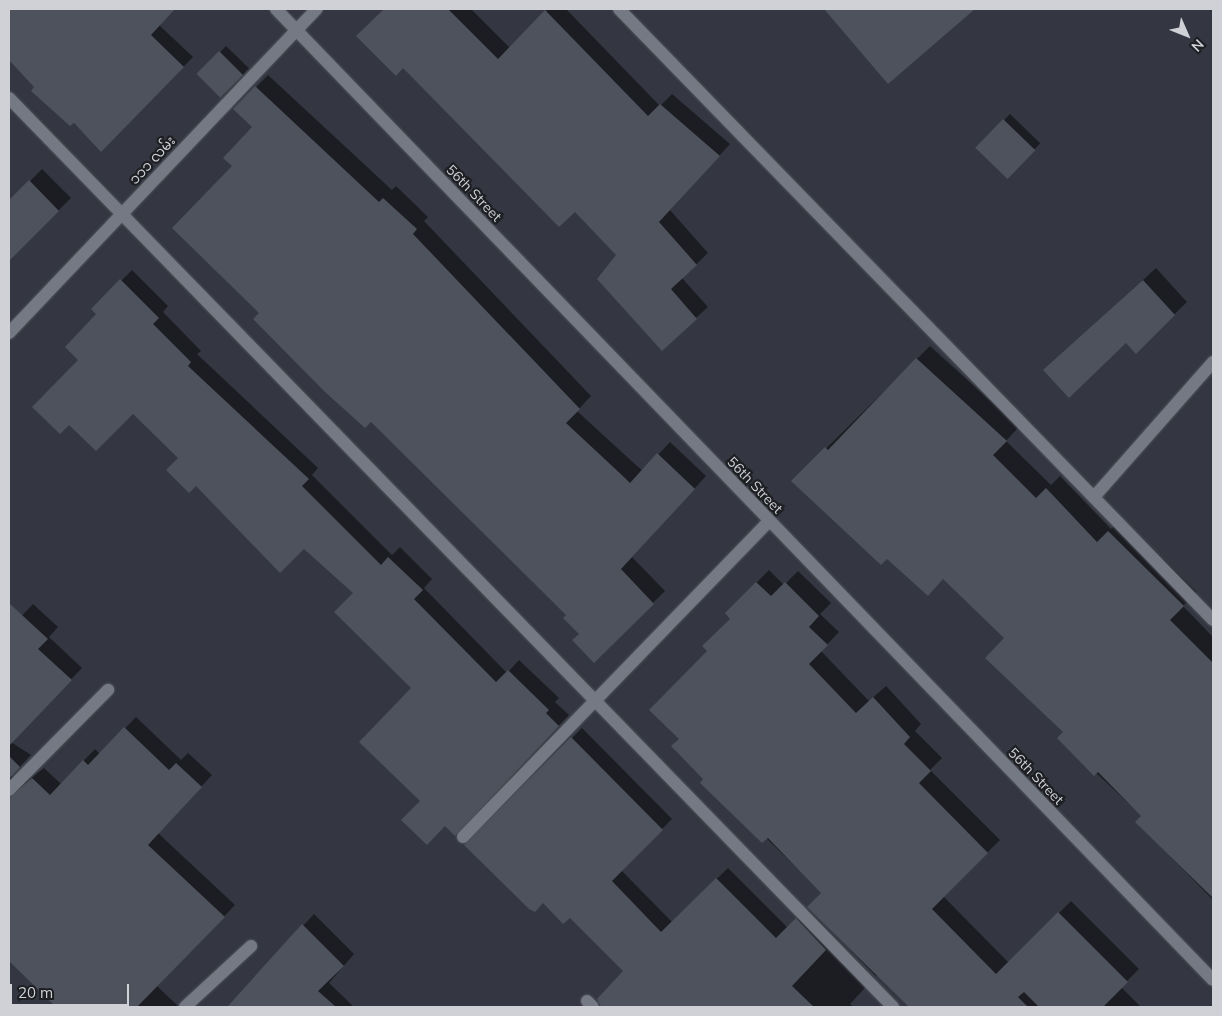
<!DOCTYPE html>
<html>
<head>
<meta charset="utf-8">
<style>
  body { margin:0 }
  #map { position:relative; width:1222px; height:1016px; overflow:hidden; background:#343741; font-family:Mulish,"Noto Sans Myanmar",sans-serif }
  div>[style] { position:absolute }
  .shadow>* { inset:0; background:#0007; transform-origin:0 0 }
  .building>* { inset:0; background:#4e525c; transform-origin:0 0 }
  .roads { filter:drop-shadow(0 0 1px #51545c) drop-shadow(0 0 1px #51545c) }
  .lane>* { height:12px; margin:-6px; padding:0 6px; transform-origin:6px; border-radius:6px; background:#757984 }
  .street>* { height:12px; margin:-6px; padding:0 6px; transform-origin:6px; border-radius:6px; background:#757984 }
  span { translate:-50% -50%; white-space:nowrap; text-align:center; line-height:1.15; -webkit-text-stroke:4.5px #1d1f23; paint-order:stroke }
  .street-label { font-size:14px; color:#cfd1d7 }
  .frame { position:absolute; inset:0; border:10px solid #cfd1d7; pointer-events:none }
  .north { position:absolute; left:1162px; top:10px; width:50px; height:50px; -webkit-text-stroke:4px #1d1f23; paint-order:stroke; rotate:134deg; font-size:14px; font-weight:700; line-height:20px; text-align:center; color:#cfd1d7 }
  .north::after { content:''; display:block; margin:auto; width:18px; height:22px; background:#cfd1d7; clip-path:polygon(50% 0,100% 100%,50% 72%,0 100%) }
  .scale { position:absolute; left:10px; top:984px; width:119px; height:22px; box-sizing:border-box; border:2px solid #cfd1d7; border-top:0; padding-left:6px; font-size:15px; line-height:18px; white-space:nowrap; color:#cfd1d7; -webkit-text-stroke:4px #1d1f23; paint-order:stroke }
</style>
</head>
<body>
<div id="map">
  <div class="shadow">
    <div style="clip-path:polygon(9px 9px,174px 9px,159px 25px,193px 57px,101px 150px,9px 59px)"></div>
    <div style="clip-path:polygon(386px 9px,471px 9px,510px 48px,548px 9px,566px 9px,660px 106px,672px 94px,730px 144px,670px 210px,708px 253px,682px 278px,708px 307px,662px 349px,617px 255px,575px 210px,403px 67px,358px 36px)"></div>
    <div style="clip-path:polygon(849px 9px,971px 9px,959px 21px,836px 22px)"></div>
    <div style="left:226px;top:46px;width:32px;height:39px;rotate:44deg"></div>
    <div style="clip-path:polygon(268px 75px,392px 190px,396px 186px,428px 217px,424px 221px,591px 396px,577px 411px,637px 466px,643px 471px,670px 442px,706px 476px,632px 557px,665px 591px,594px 661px,568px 615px,261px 313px,234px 166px,254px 127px,235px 109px)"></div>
    <div style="left:1010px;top:114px;width:42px;height:47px;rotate:44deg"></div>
    <div style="clip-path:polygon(42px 169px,71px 198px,20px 249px,9px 238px,9px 202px)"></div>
    <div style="clip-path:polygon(1156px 268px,1187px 302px,1136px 352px,1126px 341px,1058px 358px)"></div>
    <div style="clip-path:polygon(132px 270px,168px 306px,163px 312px,201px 351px,197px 354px,318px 468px,312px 475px,392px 555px,400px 547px,432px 579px,424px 588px,507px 673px,519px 660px,559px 698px,555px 702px,569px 715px,465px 824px,422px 801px,413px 688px,355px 593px,304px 547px,179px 458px,80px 360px,98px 314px,93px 309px)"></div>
    <div style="clip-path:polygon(930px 346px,1019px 427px,1006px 441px,1051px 485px,1060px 476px,1111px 529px,1122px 518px,1197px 592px,1183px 606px,1213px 637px,1213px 900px,1137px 822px,1142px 816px,1059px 738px,1065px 732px,1006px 638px,944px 578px,887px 557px,793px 481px)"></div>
    <div style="clip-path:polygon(769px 570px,784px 585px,798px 571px,831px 603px,820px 614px,839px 632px,821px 651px,869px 701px,886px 686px,921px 724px,915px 731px,942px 758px,930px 770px,1000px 840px,943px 896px,1009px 963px,1071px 901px,1139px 969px,1121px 987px,1141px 1007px,925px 1007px,884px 968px,876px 976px,809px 907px,823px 893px,705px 779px,680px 739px,709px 651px,732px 618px,727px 613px)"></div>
    <div style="clip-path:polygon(33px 604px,58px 627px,49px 637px,82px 668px,11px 742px,31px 755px,12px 775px,18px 788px,44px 768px,61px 784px,95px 749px,100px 754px,136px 717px,181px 760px,188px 753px,212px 775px,158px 833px,235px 905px,157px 986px,179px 1007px,58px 1007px,17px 968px,21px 964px,9px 953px,9px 818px,14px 812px,9px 807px,9px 629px)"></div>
    <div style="clip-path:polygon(582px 728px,672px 819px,621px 870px,672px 922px,728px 868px,788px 928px,807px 909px,874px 978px,850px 1004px,854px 1007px,616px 1007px,603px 994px,625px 971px,570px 916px,466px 845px)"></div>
    <div style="clip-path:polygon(314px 914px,354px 954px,329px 983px,354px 1007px,227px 1007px)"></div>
  </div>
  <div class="building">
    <div style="clip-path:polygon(9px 9px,175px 9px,151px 35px,184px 67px,101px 152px,74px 123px,70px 126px,31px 91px,34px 87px,9px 60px)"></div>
    <div style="clip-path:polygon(384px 9px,448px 9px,498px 59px,545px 10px,648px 116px,660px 104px,720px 156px,659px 222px,697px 265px,671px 289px,697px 319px,662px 351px,597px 279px,616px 255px,575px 212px,559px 227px,403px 68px,396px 76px,356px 36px)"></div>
    <div style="clip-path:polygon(824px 9px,975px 9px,888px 84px)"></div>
    <div style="left:219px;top:51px;width:34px;height:32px;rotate:45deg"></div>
    <div style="clip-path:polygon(255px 86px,379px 202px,383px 198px,417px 229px,413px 234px,580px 409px,566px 423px,625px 478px,630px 483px,657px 453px,695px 489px,621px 569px,654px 604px,594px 663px,572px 640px,579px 634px,563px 618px,566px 615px,371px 422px,365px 428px,324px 391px,253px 319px,259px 313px,172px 228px,232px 166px,223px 158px,252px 127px,233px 109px)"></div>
    <div style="left:1003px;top:119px;width:45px;height:40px;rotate:44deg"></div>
    <div style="clip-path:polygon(29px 180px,59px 211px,9px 261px,9px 200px)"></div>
    <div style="clip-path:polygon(120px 279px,159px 318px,153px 324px,191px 362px,188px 366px,309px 479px,302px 486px,381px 565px,388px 557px,423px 590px,414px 599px,496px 682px,508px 670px,549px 710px,546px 713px,559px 726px,455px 836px,445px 826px,427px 845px,401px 820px,420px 801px,359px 742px,411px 688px,334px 612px,353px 593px,304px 549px,280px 573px,196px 486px,189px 493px,166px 470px,178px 458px,133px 414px,96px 451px,69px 425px,60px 434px,32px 407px,78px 360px,65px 347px,96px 314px,91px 309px)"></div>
    <div style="clip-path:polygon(1143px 280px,1175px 315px,1136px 354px,1126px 343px,1069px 398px,1043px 370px)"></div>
    <div style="clip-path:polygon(916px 358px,1007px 441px,993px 455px,1036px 498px,1046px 488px,1097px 542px,1108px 531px,1184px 606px,1170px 620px,1213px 663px,1213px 898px,1135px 822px,1141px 816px,1098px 772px,1094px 776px,1057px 738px,1063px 732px,985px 658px,1004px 638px,943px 579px,928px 596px,887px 559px,881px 565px,791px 481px,825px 447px,828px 450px)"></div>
    <div style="clip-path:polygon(756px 582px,771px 596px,785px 582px,819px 616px,809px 627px,828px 645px,809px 664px,856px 713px,873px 697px,910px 737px,904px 744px,931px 771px,919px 783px,988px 853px,932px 909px,996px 974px,1058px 912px,1128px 982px,1103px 1007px,1039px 1007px,1024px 992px,1018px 997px,1028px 1007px,909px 1007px,807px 907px,821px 893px,768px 838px,762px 843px,700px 783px,703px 779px,671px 746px,679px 739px,649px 710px,707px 651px,702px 646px,730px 619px,725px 613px)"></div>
    <div style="clip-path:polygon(9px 603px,48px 639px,38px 649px,72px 680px,9px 746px)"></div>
    <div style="clip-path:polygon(124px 727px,169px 770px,176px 763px,202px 787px,148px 845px,225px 917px,137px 1007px,56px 1007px,9px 961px,9px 798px,32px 778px,50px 795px,83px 760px,88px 765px)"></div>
    <div style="clip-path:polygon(571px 737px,663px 830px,612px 881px,661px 932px,716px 878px,776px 938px,796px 918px,826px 950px,792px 986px,814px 1007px,601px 1007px,597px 999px,623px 971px,570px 918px,563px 924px,543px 903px,535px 912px,529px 909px,464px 845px)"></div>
    <div style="clip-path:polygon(9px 756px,20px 767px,9px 779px)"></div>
    <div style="clip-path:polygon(302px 924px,344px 966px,318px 991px,336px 1007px,227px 1007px)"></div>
  </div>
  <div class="roads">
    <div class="lane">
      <div style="left:1094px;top:497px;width:180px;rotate:-48.6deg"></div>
    </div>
    <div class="street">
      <div style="left:276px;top:9px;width:1349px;rotate:46.02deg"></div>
      <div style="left:619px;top:9px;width:852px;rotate:45.81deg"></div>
      <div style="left:9px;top:98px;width:1268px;rotate:45.8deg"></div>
      <div style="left:9px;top:333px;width:447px;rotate:-46.5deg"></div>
      <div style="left:9px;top:790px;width:141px;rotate:-45.3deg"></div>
      <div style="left:463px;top:837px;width:440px;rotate:-45.9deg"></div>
      <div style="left:587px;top:1001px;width:8px;rotate:45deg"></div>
      <div style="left:185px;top:1007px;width:90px;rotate:-42.7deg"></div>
    </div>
  </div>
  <div class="street-label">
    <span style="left:152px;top:160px;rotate:-47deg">၁၁၁ လမ်း</span>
    <span style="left:474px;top:193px;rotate:46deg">56th Street</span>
    <span style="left:755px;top:485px;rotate:46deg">56th Street</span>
    <span style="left:1036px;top:776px;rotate:46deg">56th Street</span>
  </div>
  <div class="frame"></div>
  <div class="north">N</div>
  <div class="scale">20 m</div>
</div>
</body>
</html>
